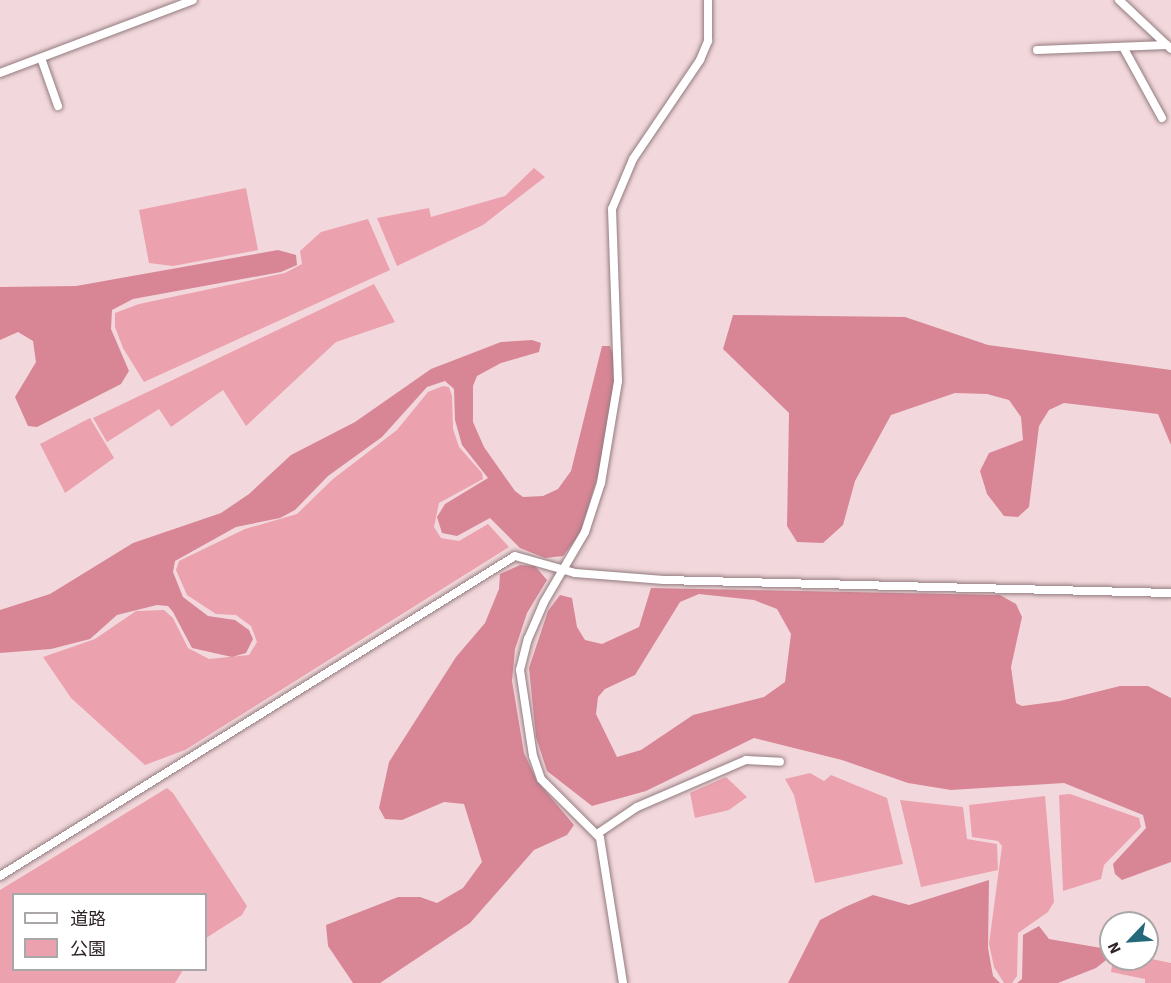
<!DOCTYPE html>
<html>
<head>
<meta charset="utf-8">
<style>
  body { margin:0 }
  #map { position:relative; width:1171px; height:983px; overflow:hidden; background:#f2d8dc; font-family:"Source Sans 3","Noto Sans JP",sans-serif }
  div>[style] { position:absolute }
  .green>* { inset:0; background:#eca1ae }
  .forest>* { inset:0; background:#d88696 }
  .roads { filter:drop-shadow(0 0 2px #927b7f) drop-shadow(0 0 2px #927b7f) }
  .minor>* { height:8px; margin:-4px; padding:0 4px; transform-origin:4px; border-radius:4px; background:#fff }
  span { translate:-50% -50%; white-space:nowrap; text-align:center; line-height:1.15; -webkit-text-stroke:6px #fff; paint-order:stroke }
  .legend { position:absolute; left:12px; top:893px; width:195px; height:78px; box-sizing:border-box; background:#fff; border:2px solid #aba7a8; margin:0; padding:8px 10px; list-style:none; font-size:18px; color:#2e2426 }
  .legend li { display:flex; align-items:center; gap:12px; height:30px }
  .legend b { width:30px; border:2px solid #aba7a8 }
  .north { position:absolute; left:1099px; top:911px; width:60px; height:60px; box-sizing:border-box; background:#fff; border:2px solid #aba7a8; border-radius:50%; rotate:245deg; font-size:16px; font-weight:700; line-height:24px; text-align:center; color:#2e2426 }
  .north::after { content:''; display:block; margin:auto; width:21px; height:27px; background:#246879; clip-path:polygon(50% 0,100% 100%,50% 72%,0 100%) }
</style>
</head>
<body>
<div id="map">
  <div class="green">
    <div style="clip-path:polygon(534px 168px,545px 177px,483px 225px,397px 266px,377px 218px,429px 208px,431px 217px,505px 196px)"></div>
    <div style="clip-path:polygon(246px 188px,258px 250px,173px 266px,149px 263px,139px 210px)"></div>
    <div style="clip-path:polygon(368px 219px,390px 270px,144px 382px,123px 348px,115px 327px,115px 313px,139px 304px,285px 273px,302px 264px,300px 251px,321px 232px)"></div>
    <div style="clip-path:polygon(374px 284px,395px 322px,336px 342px,246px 426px,223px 390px,171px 427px,159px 409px,107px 442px,93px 418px)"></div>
    <div style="clip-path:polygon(443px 386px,449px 387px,452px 396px,453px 429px,459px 447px,482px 473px,483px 479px,439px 503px,434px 527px,441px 538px,459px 541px,488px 524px,509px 547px,185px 750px,145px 765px,71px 698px,43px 657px,95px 639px,136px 611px,164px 610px,173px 618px,188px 648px,209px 659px,249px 655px,257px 642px,251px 626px,236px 615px,216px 614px,187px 595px,176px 570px,179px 561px,245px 529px,297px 514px,333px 479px,397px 430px,428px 392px)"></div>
    <div style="clip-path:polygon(90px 418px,114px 458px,65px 493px,40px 444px)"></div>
    <div style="clip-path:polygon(810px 773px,824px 781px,831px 775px,887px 798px,903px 864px,815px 883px,794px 795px,785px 779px)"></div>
    <div style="clip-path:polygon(726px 777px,747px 797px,729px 810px,695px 818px,690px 793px)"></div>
    <div style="clip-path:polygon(167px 788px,173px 793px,247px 906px,242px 915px,206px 938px,206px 894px,14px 894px,14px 970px,183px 970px,175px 983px,0 983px,0 890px)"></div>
    <div style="clip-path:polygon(1070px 794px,1139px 818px,1141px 827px,1104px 865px,1101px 879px,1063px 891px,1059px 795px)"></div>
    <div style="clip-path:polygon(1045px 796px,1054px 902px,1048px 912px,1018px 933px,1017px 976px,1012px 983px,1004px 983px,994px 967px,989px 944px,1002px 846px,998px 841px,972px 837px,969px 805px)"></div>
    <div style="clip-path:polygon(900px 800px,963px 807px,967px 839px,997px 844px,998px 870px,921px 887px)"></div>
    <div style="clip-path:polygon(1147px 958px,1171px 963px,1171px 983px,1145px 983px,1145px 979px,1111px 972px,1113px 959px)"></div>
  </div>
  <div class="forest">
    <div style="clip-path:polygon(278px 250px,296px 255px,297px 265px,281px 272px,133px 299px,112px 310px,111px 329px,129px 371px,121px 384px,37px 427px,28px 426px,15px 397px,36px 362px,33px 341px,18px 332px,0 340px,0 287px,76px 286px)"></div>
    <div style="clip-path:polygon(733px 315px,905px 317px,988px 345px,1171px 370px,1171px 445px,1158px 414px,1064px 403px,1049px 410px,1039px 426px,1029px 507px,1018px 517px,1004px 516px,987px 494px,980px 471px,989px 453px,1023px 440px,1021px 417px,1009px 400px,987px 394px,955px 393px,891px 415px,855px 481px,843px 525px,823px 543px,797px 542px,787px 526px,789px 413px,723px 349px)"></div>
    <div style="clip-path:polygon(532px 340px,541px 343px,539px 352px,501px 363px,477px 376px,473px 386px,473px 422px,484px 447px,515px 491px,523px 497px,543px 496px,558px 489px,571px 471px,602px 346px,610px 346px,614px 358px,615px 382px,602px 462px,580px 534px,563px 556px,545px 558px,520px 548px,490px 518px,457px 536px,442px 533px,437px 517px,445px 504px,488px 478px,462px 445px,455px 420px,454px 389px,445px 381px,427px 387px,382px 437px,328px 476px,295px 510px,280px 518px,236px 527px,175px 561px,173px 572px,183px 597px,208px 616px,235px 620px,249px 630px,253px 639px,246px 653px,232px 657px,192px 648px,173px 612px,168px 606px,157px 605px,117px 615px,90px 639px,51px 649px,0 653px,0 610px,50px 594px,133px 543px,221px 513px,249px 494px,291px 455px,355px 422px,431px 369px,501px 342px)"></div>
    <div style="clip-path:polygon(520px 565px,535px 566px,547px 580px,527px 613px,515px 649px,512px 681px,524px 753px,537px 781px,574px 825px,567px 835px,534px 850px,470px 923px,380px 983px,353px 983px,328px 946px,326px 925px,398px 897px,420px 897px,437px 903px,463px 888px,482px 862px,464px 804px,444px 802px,402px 820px,385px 819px,379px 808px,389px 762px,456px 657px,485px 623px,499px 589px,500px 574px)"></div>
    <div style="clip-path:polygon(evenodd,651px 588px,1000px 595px,1016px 604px,1022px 617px,1011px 667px,1016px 703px,1022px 706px,1060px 701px,1120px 686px,1148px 686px,1171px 698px,1171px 862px,1122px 880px,1115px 874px,1113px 864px,1146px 828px,1143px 815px,1064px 783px,951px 790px,908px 783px,842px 760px,754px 738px,646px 791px,592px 806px,547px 771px,536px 737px,529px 668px,548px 611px,560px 595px,572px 598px,577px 627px,585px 640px,602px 644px,639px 627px,651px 588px,699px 594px,754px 600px,777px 609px,791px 634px,785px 682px,764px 697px,693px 715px,641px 750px,617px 757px,596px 714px,598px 697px,605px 689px,635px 675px,680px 602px,699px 594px)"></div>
    <div style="clip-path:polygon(989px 880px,988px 948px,993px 976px,1000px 983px,788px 983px,820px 920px,845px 907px,873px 895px,909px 905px)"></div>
    <div style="clip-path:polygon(1039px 926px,1049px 939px,1107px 949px,1110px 957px,1096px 968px,1058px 983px,1017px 983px,1022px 979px,1023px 935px)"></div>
  </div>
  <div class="roads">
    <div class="minor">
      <div style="left:1119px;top:0;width:71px;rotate:43.3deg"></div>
      <div style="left:1123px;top:47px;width:81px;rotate:61.2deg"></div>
      <div style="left:1037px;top:50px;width:130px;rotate:-2.2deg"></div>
      <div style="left:41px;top:58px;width:51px;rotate:70.5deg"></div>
      <div style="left:0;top:73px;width:206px;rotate:-20.7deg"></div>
      <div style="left:597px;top:834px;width:48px;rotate:-34deg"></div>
      <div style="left:637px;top:807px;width:119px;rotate:-23.3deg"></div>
      <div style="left:746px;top:760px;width:34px;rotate:3deg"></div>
      <div style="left:0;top:876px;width:606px;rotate:-31.86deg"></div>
      <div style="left:515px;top:556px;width:62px;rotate:15.8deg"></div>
      <div style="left:575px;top:573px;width:89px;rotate:4.5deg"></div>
      <div style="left:664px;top:580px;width:507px;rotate:1.47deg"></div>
      <div style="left:623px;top:983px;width:147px;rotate:-99deg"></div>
      <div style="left:600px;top:838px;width:83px;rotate:-135deg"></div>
      <div style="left:541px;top:779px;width:24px;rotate:-109deg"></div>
      <div style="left:533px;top:756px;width:87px;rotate:-98.6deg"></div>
      <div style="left:520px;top:670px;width:32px;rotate:-76deg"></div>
      <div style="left:528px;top:639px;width:40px;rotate:-66.6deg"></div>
      <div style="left:544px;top:602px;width:81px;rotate:-59.6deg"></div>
      <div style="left:585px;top:532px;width:52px;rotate:-71.9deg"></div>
      <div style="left:601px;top:483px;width:103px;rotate:-80.5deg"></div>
      <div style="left:618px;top:381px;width:172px;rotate:-92deg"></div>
      <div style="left:612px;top:209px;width:54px;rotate:-67.2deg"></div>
      <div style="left:633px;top:159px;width:120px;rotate:-55.9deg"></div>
      <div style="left:700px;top:60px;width:21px;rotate:-67deg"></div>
      <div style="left:708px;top:41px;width:41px;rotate:-90deg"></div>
    </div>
  </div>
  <ul class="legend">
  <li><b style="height:8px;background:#fff"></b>道路</li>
  <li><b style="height:16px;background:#eca1ae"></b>公園</li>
  </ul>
  <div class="north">N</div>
</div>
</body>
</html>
